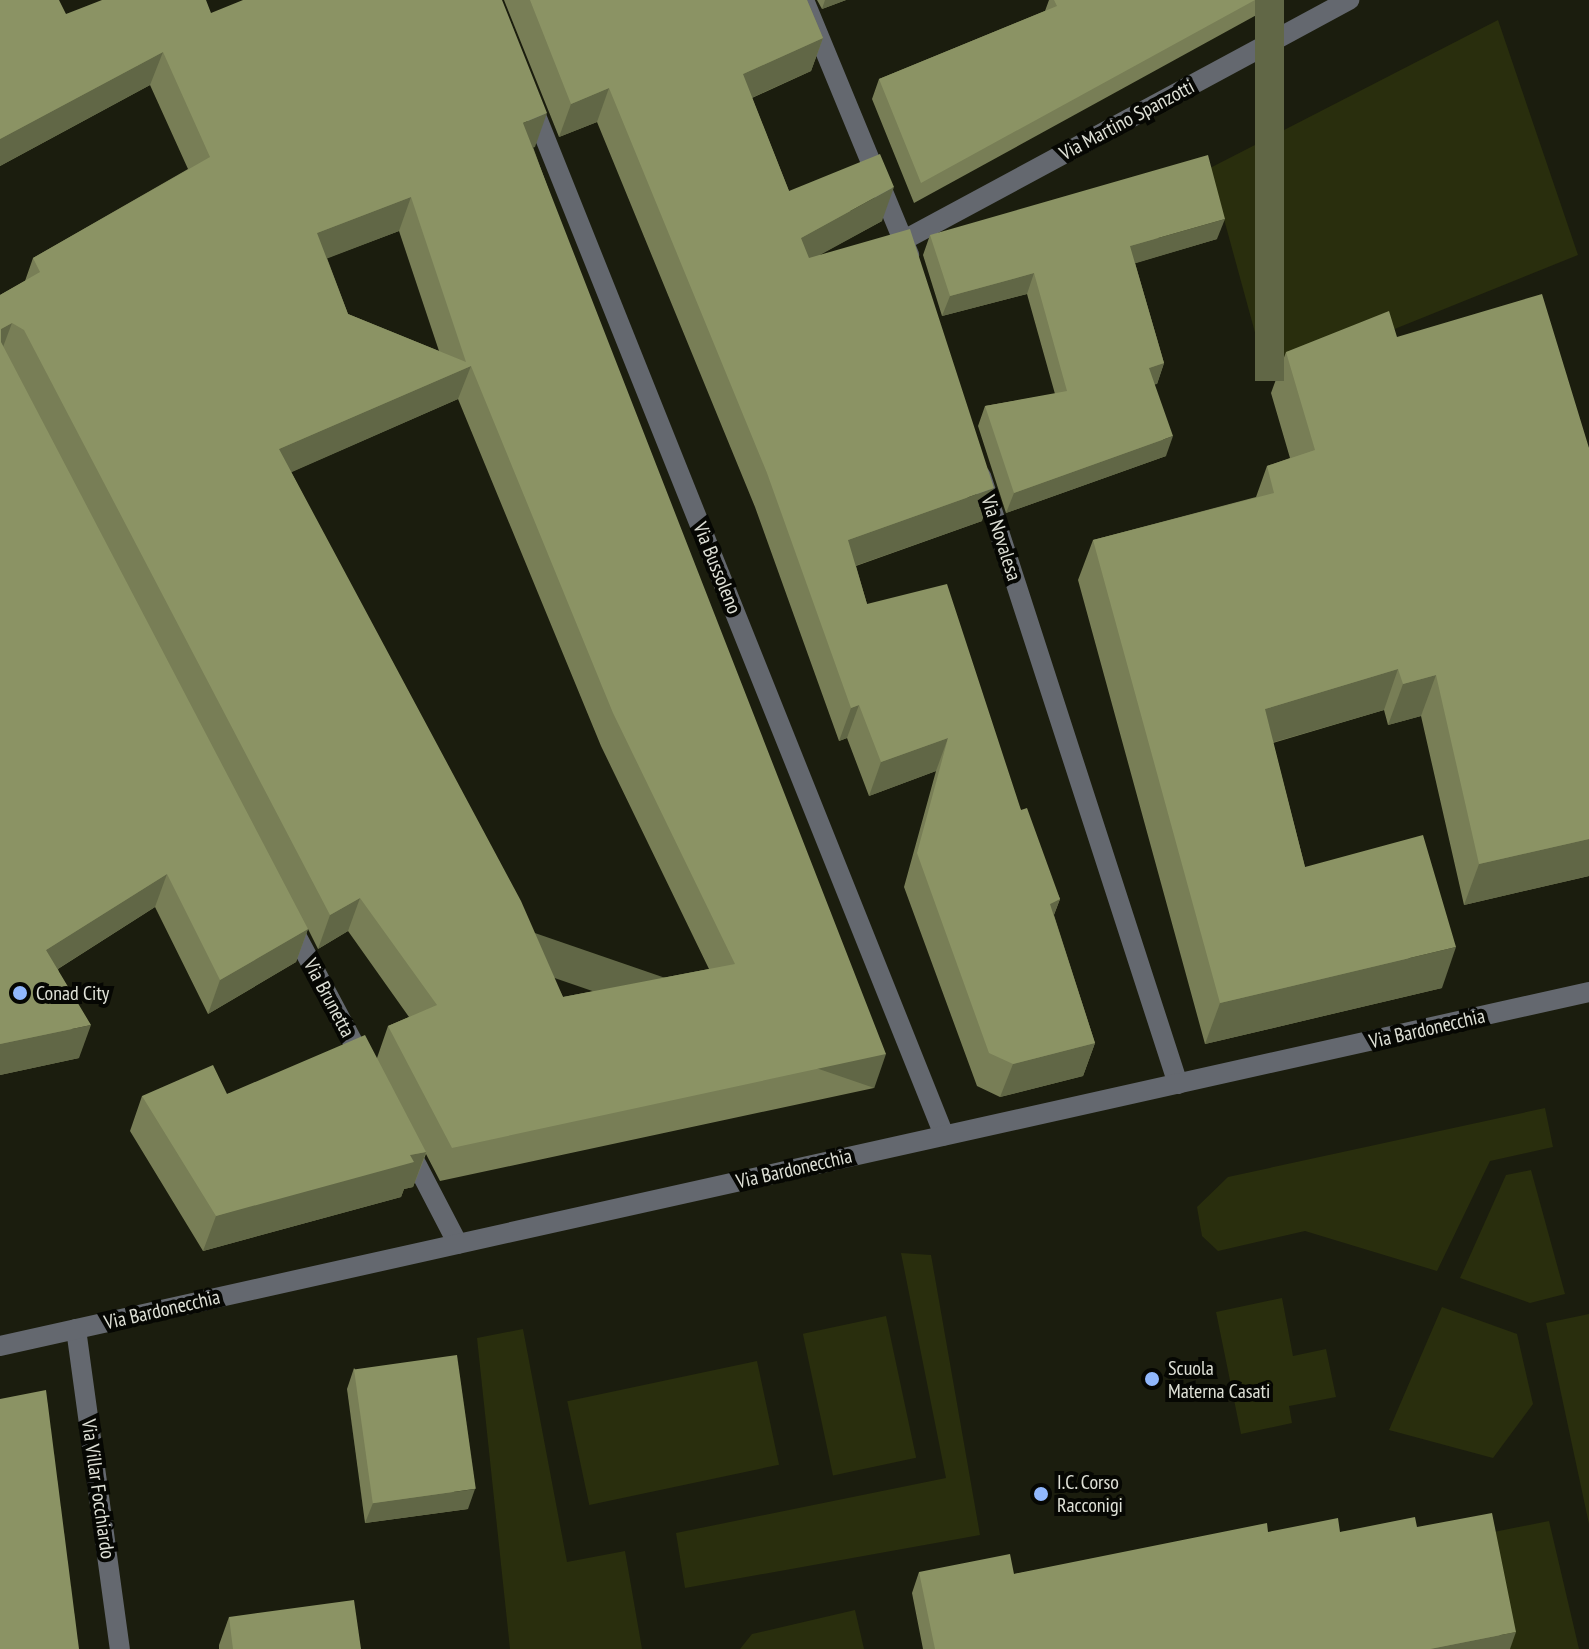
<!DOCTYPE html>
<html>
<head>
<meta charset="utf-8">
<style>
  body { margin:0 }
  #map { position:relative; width:1589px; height:1649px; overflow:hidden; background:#1b1d0e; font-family:"PT Sans Narrow",sans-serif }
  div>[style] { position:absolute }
  .green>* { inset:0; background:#292e0d; transform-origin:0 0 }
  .minor>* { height:20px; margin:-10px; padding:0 10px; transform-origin:10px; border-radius:10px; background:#64686f }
  .wall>* { inset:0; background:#787e56 }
  .shaded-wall>* { inset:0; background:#616746; transform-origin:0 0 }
  .building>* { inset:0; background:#8b9364; transform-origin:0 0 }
  .dots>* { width:22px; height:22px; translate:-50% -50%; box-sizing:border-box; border:4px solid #060703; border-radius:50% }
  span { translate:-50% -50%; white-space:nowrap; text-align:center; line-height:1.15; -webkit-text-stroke:8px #060703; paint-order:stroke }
  .street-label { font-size:20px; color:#dfe1d7 }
  .poi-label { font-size:20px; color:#dfe1d7 }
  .left { translate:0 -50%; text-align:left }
</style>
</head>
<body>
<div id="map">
  <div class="green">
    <div style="clip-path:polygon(1498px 20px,1578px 255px,1268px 380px,1210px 168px)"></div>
    <div style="clip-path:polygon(1545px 1108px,1553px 1147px,1490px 1161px,1437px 1271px,1305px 1231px,1218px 1251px,1202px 1236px,1197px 1207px,1228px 1177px)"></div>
    <div style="clip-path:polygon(1531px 1170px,1565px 1294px,1530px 1303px,1460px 1278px,1506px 1175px)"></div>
    <div style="clip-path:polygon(901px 1253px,931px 1255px,980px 1535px,685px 1588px,676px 1533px,946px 1478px)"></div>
    <div style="clip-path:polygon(1282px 1298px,1293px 1356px,1326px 1349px,1336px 1397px,1289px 1406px,1292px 1423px,1241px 1434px,1216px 1312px)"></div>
    <div style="clip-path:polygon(1442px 1307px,1517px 1334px,1533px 1404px,1493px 1458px,1389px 1430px)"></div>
    <div style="clip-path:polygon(1589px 1314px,1589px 1524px,1546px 1323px)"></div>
    <div style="left:886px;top:1316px;width:145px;height:85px;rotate:78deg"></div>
    <div style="clip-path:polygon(523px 1329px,567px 1562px,625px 1551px,642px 1649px,510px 1649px,477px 1338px)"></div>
    <div style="left:757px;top:1361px;width:106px;height:194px;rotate:78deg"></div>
    <div style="clip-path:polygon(1549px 1521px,1579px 1649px,1508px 1649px,1484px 1534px)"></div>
    <div style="clip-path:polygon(855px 1610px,864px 1649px,740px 1649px,752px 1634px)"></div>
  </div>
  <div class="minor">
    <div style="left:804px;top:0;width:276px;rotate:67.6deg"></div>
    <div style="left:531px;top:103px;width:1112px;rotate:68.19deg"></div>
    <div style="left:904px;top:240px;width:506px;rotate:-28.34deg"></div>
    <div style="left:981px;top:476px;width:639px;rotate:72.05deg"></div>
    <div style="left:289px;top:922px;width:160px;rotate:62deg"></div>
    <div style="left:408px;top:1148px;width:108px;rotate:62.5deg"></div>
    <div style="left:76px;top:1329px;width:323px;rotate:82.2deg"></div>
    <div style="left:0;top:1346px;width:1628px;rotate:-12.56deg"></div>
  </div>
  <div class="wall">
    <div style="clip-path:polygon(evenodd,0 0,66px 14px,211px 13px,535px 147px,533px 147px,874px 1088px,440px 1181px,426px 1154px,413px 1187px,404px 1189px,401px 1197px,203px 1251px,130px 1131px,142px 1096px,227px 1094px,377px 1058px,388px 1026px,409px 1017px,348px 931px,318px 949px,308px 929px,296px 962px,208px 1014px,155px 907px,58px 969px,79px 1058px,0 1075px,0 295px,25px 281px,33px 258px,188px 169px,150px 85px,0 166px,0 0,399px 231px,439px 351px,348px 314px,327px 258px,399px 231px,0 0,458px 399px,601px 746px,709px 969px,563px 997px,291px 472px,458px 399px)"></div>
    <div style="clip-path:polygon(504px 0,807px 0,823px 38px,811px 71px,752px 98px,789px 191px,882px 221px,819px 255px,982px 521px,856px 566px,867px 604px,1021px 810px,1060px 899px,1054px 915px,1095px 1043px,1083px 1076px,1000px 1097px,977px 1086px,904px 887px,936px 771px,869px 796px,847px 738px,839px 741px,755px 507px,597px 122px,559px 137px)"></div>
    <div style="clip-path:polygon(817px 0,846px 0,822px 9px)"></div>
    <div style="clip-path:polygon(1049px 0,1284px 0,914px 203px,872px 99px,879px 79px,1045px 11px)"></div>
    <div style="clip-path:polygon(930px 235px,1217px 239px,1135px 263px,1164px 363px,1157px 384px,1154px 384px,1166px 456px,1006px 513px,978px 426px,985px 406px,1055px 394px,1027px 294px,942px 316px,923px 255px)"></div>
    <div style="clip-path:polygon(1397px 337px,1589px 448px,1589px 876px,1464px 905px,1421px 716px,1388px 725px,1384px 710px,1273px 743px,1305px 867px,1442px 988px,1205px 1044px,1078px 580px,1093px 540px,1256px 497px,1267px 466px,1290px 458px,1271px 393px,1286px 352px)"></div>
    <div style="clip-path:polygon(354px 1368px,468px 1509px,365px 1523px,347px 1389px)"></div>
    <div style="clip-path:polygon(1417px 1527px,1510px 1649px,923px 1649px,912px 1593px,919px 1572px,1014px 1574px,1268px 1532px,1340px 1532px)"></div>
    <div style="clip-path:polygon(229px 1617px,361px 1649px,219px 1649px,219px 1645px)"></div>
  </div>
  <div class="shaded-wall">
    <div style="clip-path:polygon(825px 0,846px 0,822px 9px)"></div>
    <div style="left:1255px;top:0;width:29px;height:381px"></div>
    <div style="clip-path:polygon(823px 38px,811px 71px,731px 107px,743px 74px)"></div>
    <div style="clip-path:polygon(163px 52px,150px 85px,0 166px,0 139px)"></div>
    <div style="clip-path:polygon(609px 88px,597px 122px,559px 137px,571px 104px)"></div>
    <div style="clip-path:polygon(547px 113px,535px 147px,511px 156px,523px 123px)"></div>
    <div style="clip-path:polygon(894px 187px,882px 221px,789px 272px,801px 238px)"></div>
    <div style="clip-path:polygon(411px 197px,399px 231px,305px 267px,317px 233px)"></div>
    <div style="clip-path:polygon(1225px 219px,1217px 239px,1123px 267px,1130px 246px)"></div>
    <div style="clip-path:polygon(1034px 273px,1027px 294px,942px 316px,950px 296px)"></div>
    <div style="clip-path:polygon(12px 323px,0 355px,1px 329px)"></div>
    <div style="clip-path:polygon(1164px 363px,1157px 384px,1141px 388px,1149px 368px)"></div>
    <div style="clip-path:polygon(471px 366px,458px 399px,267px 483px,279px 449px)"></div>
    <div style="clip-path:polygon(1173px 436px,1166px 456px,1006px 513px,1014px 493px)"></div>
    <div style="clip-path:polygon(994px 488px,982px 521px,835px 573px,848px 540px)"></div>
    <div style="clip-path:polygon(1398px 669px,1384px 710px,1250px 749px,1265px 709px)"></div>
    <div style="clip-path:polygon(1436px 675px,1421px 716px,1388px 725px,1403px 684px)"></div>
    <div style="clip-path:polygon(859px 705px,847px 738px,839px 741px,851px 708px)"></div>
    <div style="clip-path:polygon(948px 738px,936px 771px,869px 796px,881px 762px)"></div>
    <div style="clip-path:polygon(1589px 839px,1589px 876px,1464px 905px,1479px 864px)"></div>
    <div style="clip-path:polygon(167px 874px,155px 907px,34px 984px,46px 950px)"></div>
    <div style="clip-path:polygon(360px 898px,348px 931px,318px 949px,330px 915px)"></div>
    <div style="clip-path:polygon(1060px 899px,1047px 932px,1050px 904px)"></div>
    <div style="clip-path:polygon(308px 929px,296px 962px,208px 1014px,220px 980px)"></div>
    <div style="clip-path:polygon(1456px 947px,1442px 988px,1205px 1044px,1220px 1003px)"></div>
    <div style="clip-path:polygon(91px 1025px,79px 1058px,0 1075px,0 1044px)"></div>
    <div style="clip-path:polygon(1095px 1043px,1083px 1076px,1000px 1097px,1013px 1064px)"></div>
    <div style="left:886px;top:1054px;width:36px;height:444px;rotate:109deg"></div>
    <div style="clip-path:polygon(426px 1152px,413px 1187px,404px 1189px,401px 1197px,203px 1251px,216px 1216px,410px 1155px)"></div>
    <div style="clip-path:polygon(475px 1489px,468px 1509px,365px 1523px,373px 1503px)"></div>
    <div style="clip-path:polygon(1516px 1632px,1510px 1649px,1430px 1649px)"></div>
  </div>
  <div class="building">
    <div style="clip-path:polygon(evenodd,0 0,59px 0,66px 14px,102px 0,206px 0,211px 13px,243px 0,502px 0,547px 113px,523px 123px,886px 1054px,452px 1148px,388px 1026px,437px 1005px,360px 898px,330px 915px,24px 330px,12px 323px,1px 329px,1px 342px,308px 929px,220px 980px,167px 874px,46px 950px,91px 1025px,0 1044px,0 295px,40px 272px,33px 258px,210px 157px,163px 52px,0 139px,0 0,411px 197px,466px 362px,348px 314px,317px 233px,411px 197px,0 0,471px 366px,613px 713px,735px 964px,563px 997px,521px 901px,279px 449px,471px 366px)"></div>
    <div style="clip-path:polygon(530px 0,807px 0,823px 38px,743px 74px,789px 191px,880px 154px,894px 187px,801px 238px,809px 258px,910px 229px,994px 488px,848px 540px,867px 604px,947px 584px,1021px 810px,1027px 808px,1060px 899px,1050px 904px,1095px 1043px,1013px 1064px,989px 1053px,917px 853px,948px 738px,881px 762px,859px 705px,851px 708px,767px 473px,609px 88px,571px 104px)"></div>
    <div style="clip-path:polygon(1054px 0,1255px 0,921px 183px,879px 79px,1057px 6px)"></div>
    <div style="clip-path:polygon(1208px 155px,1225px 219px,1130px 246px,1164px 363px,1149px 368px,1173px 436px,1014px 493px,985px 406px,1067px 391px,1034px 273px,950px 296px,930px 235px)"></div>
    <div style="clip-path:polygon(1542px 294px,1589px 448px,1589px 839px,1479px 864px,1436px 675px,1403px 684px,1398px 669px,1265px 709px,1305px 867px,1423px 835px,1456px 947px,1220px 1003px,1093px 540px,1274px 493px,1267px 466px,1315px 450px,1286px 352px,1389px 311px,1397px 337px)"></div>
    <div style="clip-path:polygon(365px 1035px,426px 1152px,410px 1155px,414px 1162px,216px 1216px,142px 1096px,213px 1065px,227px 1094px)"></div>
    <div style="left:457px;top:1355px;width:135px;height:104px;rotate:82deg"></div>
    <div style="clip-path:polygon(46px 1390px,79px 1649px,0 1649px,0 1399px)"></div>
    <div style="clip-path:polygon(1492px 1513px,1516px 1632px,1430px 1649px,935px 1649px,919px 1572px,1010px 1554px,1014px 1574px,1267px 1523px,1268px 1532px,1338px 1518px,1340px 1532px,1415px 1517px,1417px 1527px)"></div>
    <div style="clip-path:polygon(354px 1600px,361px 1649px,233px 1649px,229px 1617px)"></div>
  </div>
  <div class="dots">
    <div style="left:20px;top:993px;background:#91b8fd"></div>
    <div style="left:1152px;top:1379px;background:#91b8fd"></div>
    <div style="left:1041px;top:1494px;background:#91b8fd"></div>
  </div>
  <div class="street-label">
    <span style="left:1127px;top:120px;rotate:-28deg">Via Martino Spanzotti</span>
    <span style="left:1001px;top:538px;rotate:72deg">Via Novalesa</span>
    <span style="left:717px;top:568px;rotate:68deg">Via Bussoleno</span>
    <span style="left:329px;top:998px;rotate:62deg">Via Brunetta</span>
    <span style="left:1427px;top:1029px;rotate:-13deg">Via Bardonecchia</span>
    <span style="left:794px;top:1169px;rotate:-13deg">Via Bardonecchia</span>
    <span style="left:162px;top:1310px;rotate:-13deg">Via Bardonecchia</span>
    <span style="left:98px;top:1489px;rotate:82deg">Via Villar Focchiardo</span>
  </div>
  <div class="poi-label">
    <span class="left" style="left:36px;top:993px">Conad City</span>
    <span class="left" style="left:1168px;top:1380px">Scuola<br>Materna Casati</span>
    <span class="left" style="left:1057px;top:1494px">I.C. Corso<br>Racconigi</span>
  </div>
</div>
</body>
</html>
